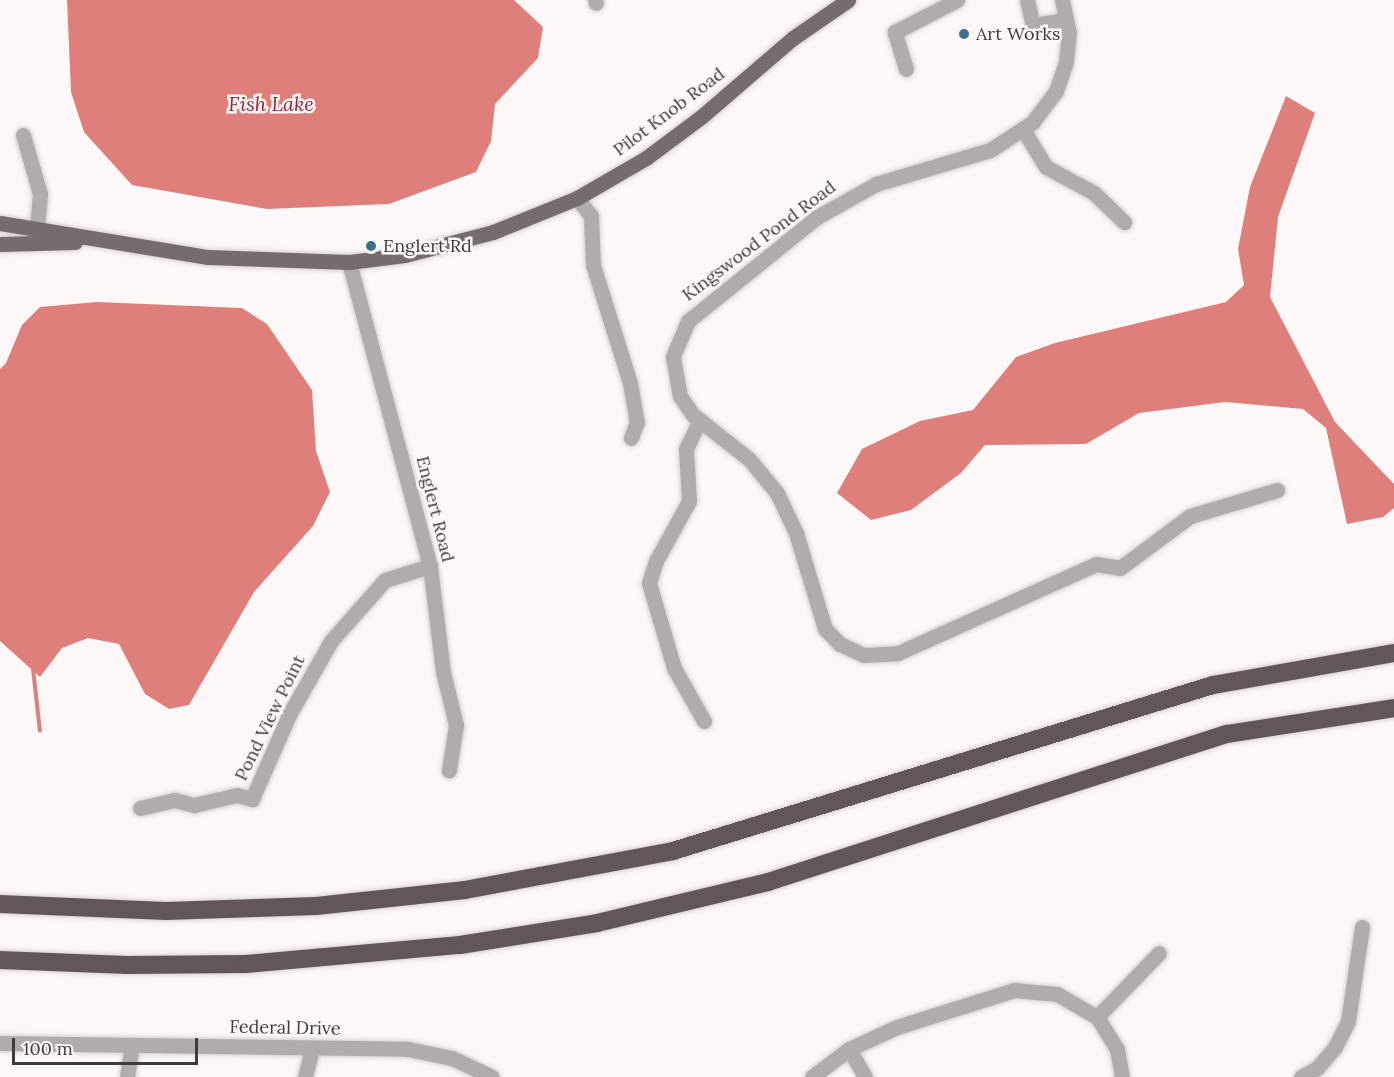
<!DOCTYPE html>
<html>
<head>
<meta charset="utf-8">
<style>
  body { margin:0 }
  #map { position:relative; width:1394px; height:1077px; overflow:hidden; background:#fef7f7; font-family:Lora,serif }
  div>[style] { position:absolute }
  .water>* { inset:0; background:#de7f7c }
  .stream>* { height:4px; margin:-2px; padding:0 2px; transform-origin:2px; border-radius:2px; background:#de7f7c }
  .roads { filter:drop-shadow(0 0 2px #d8d1d1) drop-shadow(0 0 2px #d8d1d1) }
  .minor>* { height:15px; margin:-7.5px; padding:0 7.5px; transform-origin:7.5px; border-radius:7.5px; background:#b1acac }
  .major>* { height:15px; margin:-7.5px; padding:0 7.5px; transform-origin:7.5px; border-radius:7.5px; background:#756d6d }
  .highway>* { height:18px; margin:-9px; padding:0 9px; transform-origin:9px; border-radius:9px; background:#605756 }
  .dots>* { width:16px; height:16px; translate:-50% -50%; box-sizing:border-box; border:3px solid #fef7f7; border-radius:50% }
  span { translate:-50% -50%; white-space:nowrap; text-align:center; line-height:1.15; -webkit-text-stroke:5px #fef7f7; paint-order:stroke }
  .poi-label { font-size:18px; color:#3f3b3a }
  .left { translate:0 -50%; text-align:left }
  .street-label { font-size:18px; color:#3f3b3a }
  .water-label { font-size:20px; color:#96252d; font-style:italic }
  .scale { position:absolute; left:12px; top:1038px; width:186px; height:27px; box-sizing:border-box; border:3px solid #3f3b3a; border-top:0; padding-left:8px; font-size:18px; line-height:21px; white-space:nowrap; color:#3f3b3a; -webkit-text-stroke:4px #fef7f7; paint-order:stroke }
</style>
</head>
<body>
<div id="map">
  <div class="water">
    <div style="clip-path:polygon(67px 0,514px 0,543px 27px,538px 58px,495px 104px,491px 141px,476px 172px,389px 204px,267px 209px,132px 185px,84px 132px,71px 92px)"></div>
    <div style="clip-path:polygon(1286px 96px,1315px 113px,1278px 217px,1270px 297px,1335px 422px,1394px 484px,1394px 508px,1383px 517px,1347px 524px,1326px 428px,1303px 409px,1225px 402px,1139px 413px,1086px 444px,985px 445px,961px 473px,911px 510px,871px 520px,837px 493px,862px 449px,920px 421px,973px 410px,1016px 357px,1055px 343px,1226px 302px,1244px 285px,1238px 249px,1250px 187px)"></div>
    <div style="clip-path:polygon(97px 302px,242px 308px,267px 324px,312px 390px,316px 451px,330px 492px,313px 526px,254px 592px,189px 705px,169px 709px,145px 694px,119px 644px,88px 638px,62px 648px,40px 677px,0 641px,0 369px,6px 363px,22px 325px,40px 307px)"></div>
  </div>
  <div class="stream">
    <div style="left:33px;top:669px;width:62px;rotate:83.6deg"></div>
  </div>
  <div class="roads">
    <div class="minor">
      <div style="left:595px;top:0;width:3px;rotate:72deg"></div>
      <div style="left:1027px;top:0;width:26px;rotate:77deg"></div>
      <div style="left:1033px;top:25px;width:33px;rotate:-9deg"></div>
      <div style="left:1062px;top:0;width:33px;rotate:78deg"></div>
      <div style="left:1069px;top:32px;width:30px;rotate:96deg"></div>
      <div style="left:1066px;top:62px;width:31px;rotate:109deg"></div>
      <div style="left:1056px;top:91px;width:39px;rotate:127deg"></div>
      <div style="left:1033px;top:122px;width:51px;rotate:146.9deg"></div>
      <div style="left:990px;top:150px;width:119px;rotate:163.4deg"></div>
      <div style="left:876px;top:184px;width:68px;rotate:150.8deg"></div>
      <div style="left:817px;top:217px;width:166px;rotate:141.1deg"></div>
      <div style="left:688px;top:321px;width:39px;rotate:113deg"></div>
      <div style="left:673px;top:357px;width:40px;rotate:80deg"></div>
      <div style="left:680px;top:396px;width:23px;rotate:56deg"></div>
      <div style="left:693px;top:415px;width:71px;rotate:38.2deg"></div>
      <div style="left:749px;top:459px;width:44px;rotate:50.5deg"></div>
      <div style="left:777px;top:493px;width:44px;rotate:64.6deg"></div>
      <div style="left:796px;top:533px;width:100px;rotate:73.2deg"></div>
      <div style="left:825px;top:629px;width:21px;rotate:45deg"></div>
      <div style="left:840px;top:644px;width:26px;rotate:25deg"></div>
      <div style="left:864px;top:655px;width:34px;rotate:-3deg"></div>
      <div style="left:898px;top:653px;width:217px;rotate:-24.2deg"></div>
      <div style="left:1096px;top:564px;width:24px;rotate:9deg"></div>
      <div style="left:1120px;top:568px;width:87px;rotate:-36.6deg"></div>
      <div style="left:1190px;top:516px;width:91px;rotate:-16.6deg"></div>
      <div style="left:906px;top:69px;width:39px;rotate:-107deg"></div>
      <div style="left:895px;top:32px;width:70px;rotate:-27.3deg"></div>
      <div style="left:1024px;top:131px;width:42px;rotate:58.6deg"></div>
      <div style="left:1046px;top:167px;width:55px;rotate:28.4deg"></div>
      <div style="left:1094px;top:193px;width:42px;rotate:44deg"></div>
      <div style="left:23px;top:135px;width:61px;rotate:73.9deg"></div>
      <div style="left:40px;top:194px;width:34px;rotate:95deg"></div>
      <div style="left:577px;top:198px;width:23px;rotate:52deg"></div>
      <div style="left:591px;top:216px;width:49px;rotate:87.7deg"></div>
      <div style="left:593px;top:265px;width:124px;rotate:72.6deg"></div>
      <div style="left:630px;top:383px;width:40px;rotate:80deg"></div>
      <div style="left:637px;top:422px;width:17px;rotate:111deg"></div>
      <div style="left:349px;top:262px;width:315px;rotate:75.1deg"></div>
      <div style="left:430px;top:566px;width:107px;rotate:83deg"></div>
      <div style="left:443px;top:672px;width:55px;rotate:76.2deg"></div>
      <div style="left:456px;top:725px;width:46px;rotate:98.8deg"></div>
      <div style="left:700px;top:420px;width:32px;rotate:116deg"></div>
      <div style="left:686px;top:449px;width:52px;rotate:86.7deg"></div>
      <div style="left:689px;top:501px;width:68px;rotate:118.8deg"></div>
      <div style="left:656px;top:561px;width:23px;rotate:108deg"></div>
      <div style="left:649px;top:583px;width:89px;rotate:73.6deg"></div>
      <div style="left:674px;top:668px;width:61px;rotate:60.5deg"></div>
      <div style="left:140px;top:808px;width:36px;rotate:-13deg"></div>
      <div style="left:175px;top:800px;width:20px;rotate:15deg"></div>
      <div style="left:194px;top:805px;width:44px;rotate:-13.1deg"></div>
      <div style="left:237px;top:795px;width:16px;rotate:15deg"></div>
      <div style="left:252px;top:799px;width:94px;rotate:-66.2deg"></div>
      <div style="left:290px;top:713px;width:83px;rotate:-60.3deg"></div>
      <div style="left:331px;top:641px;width:81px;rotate:-48.5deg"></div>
      <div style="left:385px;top:580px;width:47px;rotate:-17.3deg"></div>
      <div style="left:1097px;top:1017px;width:89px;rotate:-45.9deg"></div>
      <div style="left:0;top:1043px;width:408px;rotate:0.8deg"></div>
      <div style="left:408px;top:1049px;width:45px;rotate:11.6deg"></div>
      <div style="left:452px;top:1058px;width:44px;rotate:25.4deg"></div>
      <div style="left:849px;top:1049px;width:32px;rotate:60deg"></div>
      <div style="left:127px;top:1077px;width:32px;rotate:-81deg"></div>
      <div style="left:305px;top:1077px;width:30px;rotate:-76deg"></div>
      <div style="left:812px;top:1077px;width:46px;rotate:-37.1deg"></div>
      <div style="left:849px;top:1049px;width:53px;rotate:-24.6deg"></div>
      <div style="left:897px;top:1027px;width:123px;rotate:-17.5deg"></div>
      <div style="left:1014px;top:990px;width:43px;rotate:5.3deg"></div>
      <div style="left:1057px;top:994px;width:46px;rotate:29.9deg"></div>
      <div style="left:1097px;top:1017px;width:38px;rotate:58deg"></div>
      <div style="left:1117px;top:1049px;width:28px;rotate:80deg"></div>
      <div style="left:1301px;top:1077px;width:18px;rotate:-29deg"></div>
      <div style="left:1317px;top:1068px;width:28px;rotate:-49deg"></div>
      <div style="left:1335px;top:1047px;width:29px;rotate:-63deg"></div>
      <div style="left:1348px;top:1021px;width:95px;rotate:-81.5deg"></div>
    </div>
    <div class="major">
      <div style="left:0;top:223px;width:211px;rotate:9.3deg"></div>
      <div style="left:208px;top:257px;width:141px;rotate:2deg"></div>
      <div style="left:349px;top:262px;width:56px;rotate:-7.1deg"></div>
      <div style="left:405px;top:255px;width:91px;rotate:-14.6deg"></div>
      <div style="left:493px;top:232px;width:91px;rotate:-22deg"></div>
      <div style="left:577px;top:198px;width:80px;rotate:-30.1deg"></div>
      <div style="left:646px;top:158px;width:69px;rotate:-36.7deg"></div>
      <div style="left:701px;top:117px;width:121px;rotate:-40.7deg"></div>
      <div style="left:793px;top:38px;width:67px;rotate:-34.6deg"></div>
      <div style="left:0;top:244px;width:75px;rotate:-1.5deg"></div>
    </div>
    <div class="highway">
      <div style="left:0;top:904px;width:166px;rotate:2.4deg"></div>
      <div style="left:166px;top:911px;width:150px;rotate:-1.9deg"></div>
      <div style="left:316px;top:906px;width:150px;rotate:-6.1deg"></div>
      <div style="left:465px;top:890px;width:212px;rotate:-10.6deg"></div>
      <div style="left:673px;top:851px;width:565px;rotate:-17.09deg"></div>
      <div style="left:1213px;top:685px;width:184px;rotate:-10deg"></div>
      <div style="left:0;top:960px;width:127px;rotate:2.3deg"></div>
      <div style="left:127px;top:965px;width:119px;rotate:-0.5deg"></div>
      <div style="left:246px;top:964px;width:215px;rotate:-5.1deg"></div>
      <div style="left:460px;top:945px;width:139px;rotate:-9.1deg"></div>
      <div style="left:597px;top:923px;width:176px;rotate:-13.5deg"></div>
      <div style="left:768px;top:882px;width:482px;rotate:-17.9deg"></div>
      <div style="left:1227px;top:734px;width:169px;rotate:-8.8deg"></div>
    </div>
  </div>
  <div class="dots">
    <div style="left:964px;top:34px;background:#3b718d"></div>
    <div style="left:371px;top:246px;background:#3b718d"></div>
  </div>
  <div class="poi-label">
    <span class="left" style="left:976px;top:34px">Art Works</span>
    <span class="left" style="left:383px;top:246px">Englert Rd</span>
  </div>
  <div class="street-label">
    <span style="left:669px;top:112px;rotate:-37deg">Pilot Knob Road</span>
    <span style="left:759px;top:241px;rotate:-37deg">Kingswood Pond Road</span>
    <span style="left:435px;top:509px;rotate:76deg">Englert Road</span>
    <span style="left:270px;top:718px;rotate:-64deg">Pond View Point</span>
    <span style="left:285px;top:1028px;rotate:1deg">Federal Drive</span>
  </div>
  <div class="water-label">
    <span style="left:271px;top:103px">Fish Lake</span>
  </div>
  <div class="scale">100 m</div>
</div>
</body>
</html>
